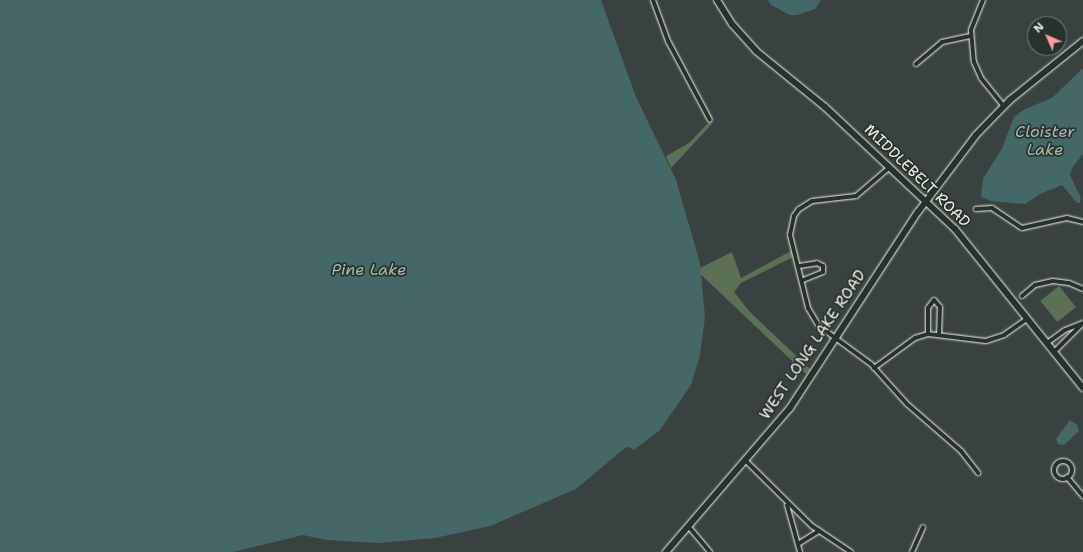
<!DOCTYPE html>
<html>
<head>
<meta charset="utf-8">
<style>
  body { margin:0 }
  #map { position:relative; width:1083px; height:552px; overflow:hidden; background:#3a4241; font-family:"Shantell Sans",sans-serif }
  div>[style] { position:absolute }
  .green>* { inset:0; background:#5a7155; transform-origin:0 0 }
  .water>* { inset:0; background:#436866 }
  .roads { filter:drop-shadow(0 0 1px #f4f1e8) drop-shadow(0 0 1px #f4f1e8) }
  .street>* { height:4px; margin:-2px; padding:0 2px; transform-origin:2px; border-radius:2px; background:#26332d }
  .street>.ring { margin:-2px; padding:0; box-sizing:content-box; background:none; border:4px solid #26332d; border-radius:50% }
  .secondary>* { height:6px; margin:-3px; padding:0 3px; transform-origin:3px; border-radius:3px; background:#26332d }
  span { translate:-50% -50%; white-space:nowrap; text-align:center; line-height:1.15; -webkit-text-stroke:3.5px #26332d; paint-order:stroke }
  .street-label { font-size:15px; color:#f4f1e8 }
  .water-label { font-size:16px; color:#adbab4; font-style:italic }
  .north { position:absolute; left:1027px; top:16px; width:40px; height:40px; box-sizing:border-box; background:#26332d; border:1px solid #787f78; border-radius:50%; rotate:315deg; font-size:11px; font-weight:700; line-height:16px; text-align:center; color:#f4f1e8 }
  .north::after { content:''; display:block; margin:auto; width:14px; height:18px; background:#ff9aa2; clip-path:polygon(50% 0,100% 100%,50% 72%,0 100%) }
</style>
</head>
<body>
<div id="map">
  <div class="green">
    <div style="clip-path:polygon(710px 121px,712px 124px,671px 168px,666px 156px,689px 143px)"></div>
    <div style="clip-path:polygon(791px 251px,793px 257px,741px 283px,734px 292px,750px 312px,810px 369px,806px 374px,696px 270px,732px 252px,741px 278px)"></div>
    <div style="left:1059px;top:286px;width:27px;height:24px;rotate:51deg"></div>
  </div>
  <div class="water">
    <div style="clip-path:polygon(0 0,601px 0,636px 97px,676px 180px,700px 263px,705px 317px,700px 355px,691px 385px,660px 430px,634px 450px,629px 447px,625px 448px,576px 489px,490px 526px,435px 538px,379px 543px,327px 540px,303px 535px,233px 552px,0 552px)"></div>
    <div style="clip-path:polygon(768px 0,821px 0,815px 9px,797px 15px,790px 15px,771px 5px)"></div>
    <div style="clip-path:polygon(1083px 68px,1083px 154px,1072px 168px,1070px 175px,1081px 198px,1080px 203px,1077px 203px,1062px 185px,1040px 194px,1025px 204px,991px 201px,981px 197px,983px 179px,1002px 148px,1014px 117px,1025px 109px,1052px 98px)"></div>
    <div style="clip-path:polygon(1070px 420px,1077px 425px,1079px 431px,1064px 445px,1058px 444px,1056px 439px)"></div>
  </div>
  <div class="roads">
    <div class="street">
      <div style="left:653px;top:0;width:44px;rotate:69.9deg"></div>
      <div style="left:668px;top:41px;width:89px;rotate:62deg"></div>
      <div style="left:983px;top:0;width:32px;rotate:112deg"></div>
      <div style="left:971px;top:30px;width:32px;rotate:85deg"></div>
      <div style="left:974px;top:62px;width:17px;rotate:66deg"></div>
      <div style="left:981px;top:78px;width:36px;rotate:51deg"></div>
      <div style="left:916px;top:64px;width:34px;rotate:-40deg"></div>
      <div style="left:942px;top:42px;width:29px;rotate:-12deg"></div>
      <div style="left:890px;top:167px;width:45px;rotate:139.5deg"></div>
      <div style="left:856px;top:196px;width:44px;rotate:173.5deg"></div>
      <div style="left:812px;top:201px;width:15px;rotate:148deg"></div>
      <div style="left:799px;top:209px;width:9px;rotate:126deg"></div>
      <div style="left:794px;top:216px;width:19px;rotate:102deg"></div>
      <div style="left:790px;top:235px;width:75px;rotate:76.1deg"></div>
      <div style="left:808px;top:308px;width:21px;rotate:59deg"></div>
      <div style="left:819px;top:326px;width:64px;rotate:36.2deg"></div>
      <div style="left:871px;top:364px;width:54px;rotate:48deg"></div>
      <div style="left:907px;top:404px;width:72px;rotate:41deg"></div>
      <div style="left:961px;top:451px;width:28px;rotate:52deg"></div>
      <div style="left:976px;top:209px;width:16px;rotate:-4deg"></div>
      <div style="left:992px;top:208px;width:36px;rotate:34deg"></div>
      <div style="left:1022px;top:228px;width:46px;rotate:-12.5deg"></div>
      <div style="left:1067px;top:218px;width:16px;rotate:14deg"></div>
      <div style="left:799px;top:266px;width:18px;rotate:-9deg"></div>
      <div style="left:817px;top:263px;width:7px;rotate:27deg"></div>
      <div style="left:823px;top:266px;width:6px;rotate:90deg"></div>
      <div style="left:823px;top:272px;width:22px;rotate:158deg"></div>
      <div style="left:1022px;top:296px;width:17px;rotate:-40deg"></div>
      <div style="left:1035px;top:285px;width:18px;rotate:-13deg"></div>
      <div style="left:1053px;top:281px;width:16px;rotate:7deg"></div>
      <div style="left:1069px;top:283px;width:15px;rotate:23deg"></div>
      <div style="left:928px;top:334px;width:26px;rotate:-90deg"></div>
      <div style="left:928px;top:308px;width:10px;rotate:-53deg"></div>
      <div style="left:934px;top:300px;width:9px;rotate:49deg"></div>
      <div style="left:940px;top:307px;width:26px;rotate:92deg"></div>
      <div style="left:1047px;top:343px;width:22px;rotate:-36deg"></div>
      <div style="left:1065px;top:330px;width:19px;rotate:-21deg"></div>
      <div style="left:1083px;top:323px;width:41px;rotate:135deg"></div>
      <div style="left:874px;top:368px;width:51px;rotate:-36.2deg"></div>
      <div style="left:915px;top:338px;width:14px;rotate:-17deg"></div>
      <div style="left:928px;top:334px;width:58px;rotate:6.9deg"></div>
      <div style="left:986px;top:341px;width:19px;rotate:-18deg"></div>
      <div style="left:1004px;top:335px;width:28px;rotate:-35deg"></div>
      <div style="left:746px;top:461px;width:93px;rotate:44.6deg"></div>
      <div style="left:812px;top:526px;width:47px;rotate:33.7deg"></div>
      <div class="ring" style="left:1054px;top:461px;width:14px;height:14px"></div>
      <div style="left:1067px;top:477px;width:25px;rotate:50deg"></div>
      <div style="left:787px;top:505px;width:49px;rotate:74.5deg"></div>
      <div style="left:689px;top:527px;width:33px;rotate:50deg"></div>
      <div style="left:798px;top:544px;width:25px;rotate:-32deg"></div>
      <div style="left:912px;top:552px;width:27px;rotate:-66deg"></div>
    </div>
    <div class="secondary">
      <div style="left:717px;top:0;width:28px;rotate:58deg"></div>
      <div style="left:732px;top:24px;width:36px;rotate:48deg"></div>
      <div style="left:756px;top:51px;width:89px;rotate:39.1deg"></div>
      <div style="left:825px;top:107px;width:178px;rotate:43.2deg"></div>
      <div style="left:955px;top:229px;width:204px;rotate:51.2deg"></div>
      <div style="left:666px;top:552px;width:190px;rotate:-49.3deg"></div>
      <div style="left:790px;top:408px;width:234px;rotate:-56.9deg"></div>
      <div style="left:918px;top:212px;width:96px;rotate:-53deg"></div>
      <div style="left:976px;top:135px;width:49px;rotate:-45.8deg"></div>
      <div style="left:1010px;top:100px;width:94px;rotate:-38.9deg"></div>
    </div>
  </div>
  <div class="street-label">
    <span style="left:917px;top:176px;rotate:44deg">MIDDLEBELT ROAD</span>
    <span style="left:813px;top:345px;rotate:-56deg">WEST LONG LAKE ROAD</span>
  </div>
  <div class="water-label">
    <span style="left:1045px;top:141px">Cloister<br>Lake</span>
    <span style="left:369px;top:270px">Pine Lake</span>
  </div>
  <div class="north">N</div>
</div>
</body>
</html>
